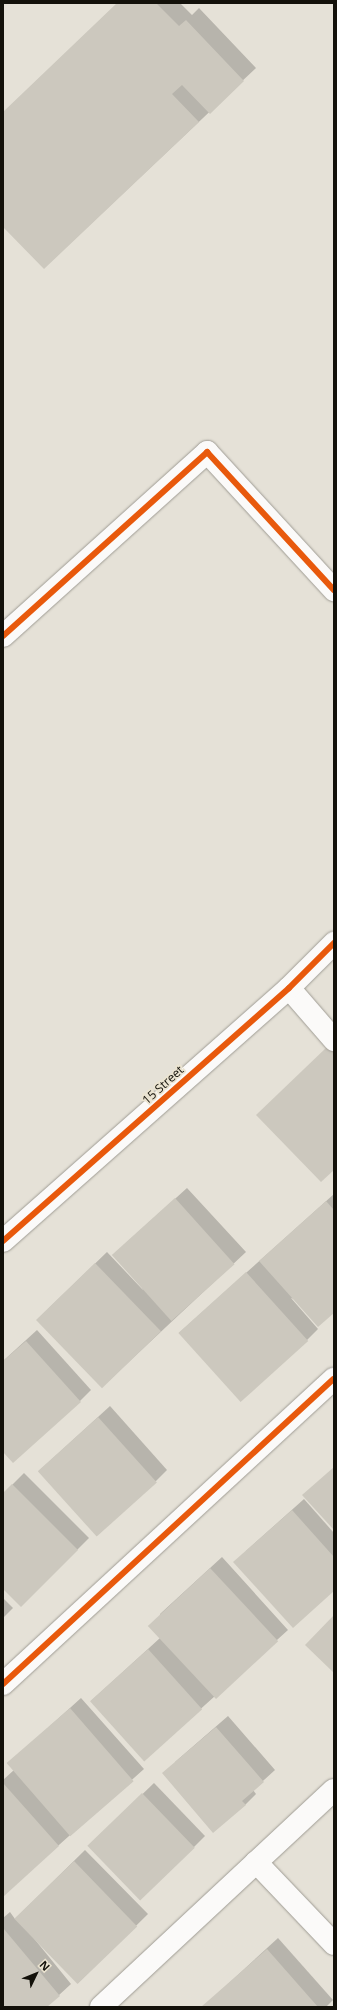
<!DOCTYPE html>
<html>
<head>
<meta charset="utf-8">
<style>
  body { margin:0 }
  #map { position:relative; width:337px; height:2010px; overflow:hidden; background:#e5e1d7; font-family:"Open Sans",sans-serif }
  div>[style] { position:absolute }
  .shadow>* { inset:0; background:#0003 }
  .building>* { inset:0; background:#ccc8be; transform-origin:0 0 }
  .roads { filter:drop-shadow(0 0 1px #9f9c94) drop-shadow(0 0 1px #9f9c94) }
  .minor>* { height:22px; margin:-11px; padding:0 11px; transform-origin:11px; border-radius:11px; background:#fbfaf9 }
  .cycleway>* { height:6px; margin:-3px; padding:0 3px; transform-origin:3px; border-radius:3px; background:#e8590c }
  span { translate:-50% -50%; white-space:nowrap; text-align:center; line-height:1.15; -webkit-text-stroke:3.5px #ebe4d1; paint-order:stroke }
  .street-label { font-size:12px; color:#13110a }
  .frame { position:absolute; inset:0; border:4px solid #13110a; pointer-events:none }
  .north { position:absolute; left:16px; top:1954px; width:40px; height:40px; -webkit-text-stroke:3px #ebe4d1; paint-order:stroke; rotate:47deg; font-size:11px; font-weight:700; line-height:16px; text-align:center; color:#13110a }
  .north::after { content:''; display:block; margin:auto; width:14px; height:18px; background:#13110a; clip-path:polygon(50% 0,100% 100%,50% 72%,0 100%) }
</style>
</head>
<body>
<div id="map">
  <div class="shadow">
    <div style="clip-path:polygon(118px 3px,180px 3px,192px 15px,199px 8px,256px 68px,44px 268px,3px 225px,3px 113px)"></div>
    <div style="clip-path:polygon(187px 1188px,246px 1252px,102px 1387px,48px 1309px,107px 1252px,143px 1290px,125px 1244px)"></div>
    <div style="clip-path:polygon(334px 1194px,334px 1311px,291px 1298px,318px 1329px,307px 1340px,179px 1333px)"></div>
    <div style="clip-path:polygon(37px 1330px,91px 1390px,80px 1401px,3px 1450px,3px 1361px)"></div>
    <div style="clip-path:polygon(110px 1406px,167px 1470px,156px 1481px,39px 1471px)"></div>
    <div style="clip-path:polygon(24px 1473px,89px 1538px,21px 1606px,3px 1588px,3px 1494px)"></div>
    <div style="clip-path:polygon(304px 1499px,334px 1533px,334px 1590px,246px 1551px)"></div>
    <div style="clip-path:polygon(222px 1557px,288px 1630px,144px 1760px,91px 1701px,160px 1638px,160px 1614px)"></div>
    <div style="clip-path:polygon(3px 1598px,13px 1608px,3px 1618px)"></div>
    <div style="clip-path:polygon(81px 1698px,144px 1769px,3px 1895px,3px 1780px,14px 1770px,8px 1764px)"></div>
    <div style="clip-path:polygon(228px 1716px,275px 1770px,253px 1790px,256px 1794px,245px 1805px,175px 1762px)"></div>
    <div style="clip-path:polygon(154px 1783px,205px 1836px,194px 1847px,100px 1835px)"></div>
    <div style="clip-path:polygon(85px 1850px,148px 1914px,78px 1983px,32px 1936px,71px 1984px,46px 2007px,3px 2007px,3px 1918px,10px 1912px,15px 1919px)"></div>
    <div style="clip-path:polygon(278px 1938px,333px 2000px,326px 2007px,203px 2007px)"></div>
  </div>
  <div class="building">
    <div style="clip-path:polygon(117px 3px,156px 3px,179px 26px,186px 20px,244px 81px,210px 114px,182px 85px,172px 94px,199px 122px,44px 269px,3px 227px,3px 112px)"></div>
    <div style="clip-path:polygon(328px 1046px,334px 1053px,334px 1170px,321px 1182px,256px 1115px)"></div>
    <div style="left:175px;top:1198px;width:89px;height:85px;rotate:48deg"></div>
    <div style="clip-path:polygon(326px 1201px,334px 1210px,334px 1313px,318px 1327px,259px 1261px)"></div>
    <div style="left:95px;top:1263px;width:95px;height:82px;rotate:46deg"></div>
    <div style="left:246px;top:1272px;width:93px;height:91px;rotate:48deg"></div>
    <div style="clip-path:polygon(26px 1341px,81px 1402px,13px 1463px,3px 1452px,3px 1361px)"></div>
    <div style="left:98px;top:1417px;width:88px;height:81px;rotate:48deg"></div>
    <div style="clip-path:polygon(334px 1467px,334px 1530px,302px 1495px)"></div>
    <div style="clip-path:polygon(12px 1484px,78px 1550px,21px 1607px,3px 1589px,3px 1493px)"></div>
    <div style="clip-path:polygon(292px 1510px,334px 1557px,334px 1591px,293px 1628px,233px 1562px)"></div>
    <div style="left:210px;top:1568px;width:100px;height:85px;rotate:47deg"></div>
    <div style="clip-path:polygon(334px 1615px,334px 1673px,305px 1645px)"></div>
    <div style="left:148px;top:1649px;width:81px;height:78px;rotate:48deg"></div>
    <div style="left:70px;top:1708px;width:97px;height:84px;rotate:49deg"></div>
    <div style="clip-path:polygon(216px 1727px,264px 1782px,242px 1801px,246px 1805px,213px 1833px,162px 1773px)"></div>
    <div style="clip-path:polygon(3px 1783px,59px 1846px,3px 1897px)"></div>
    <div style="left:142px;top:1793px;width:76px;height:76px;rotate:46deg"></div>
    <div style="left:74px;top:1861px;width:91px;height:83px;rotate:46deg"></div>
    <div style="clip-path:polygon(3px 1928px,60px 1996px,47px 2007px,3px 2007px)"></div>
    <div style="clip-path:polygon(267px 1949px,318px 2007px,201px 2007px)"></div>
  </div>
  <div class="roads">
    <div class="minor">
      <div style="left:3px;top:636px;width:275px;rotate:-42deg"></div>
      <div style="left:207px;top:452px;width:188px;rotate:47.4deg"></div>
      <div style="left:289px;top:988px;width:69px;rotate:49.1deg"></div>
      <div style="left:3px;top:1241px;width:382px;rotate:-41.5deg"></div>
      <div style="left:289px;top:988px;width:64px;rotate:-45deg"></div>
      <div style="left:3px;top:1684px;width:450px;rotate:-42.7deg"></div>
      <div style="left:256px;top:1862px;width:113px;rotate:46.4deg"></div>
      <div style="left:101px;top:2007px;width:318px;rotate:-43deg"></div>
    </div>
  </div>
  <div class="cycleway">
    <div style="left:3px;top:636px;width:275px;rotate:-42deg"></div>
    <div style="left:207px;top:452px;width:188px;rotate:47.4deg"></div>
    <div style="left:3px;top:1241px;width:382px;rotate:-41.5deg"></div>
    <div style="left:289px;top:988px;width:64px;rotate:-45deg"></div>
    <div style="left:3px;top:1684px;width:450px;rotate:-42.7deg"></div>
  </div>
  <div class="street-label">
    <span style="left:163px;top:1085px;rotate:-42deg">15 Street</span>
  </div>
  <div class="frame"></div>
  <div class="north">N</div>
</div>
</body>
</html>
